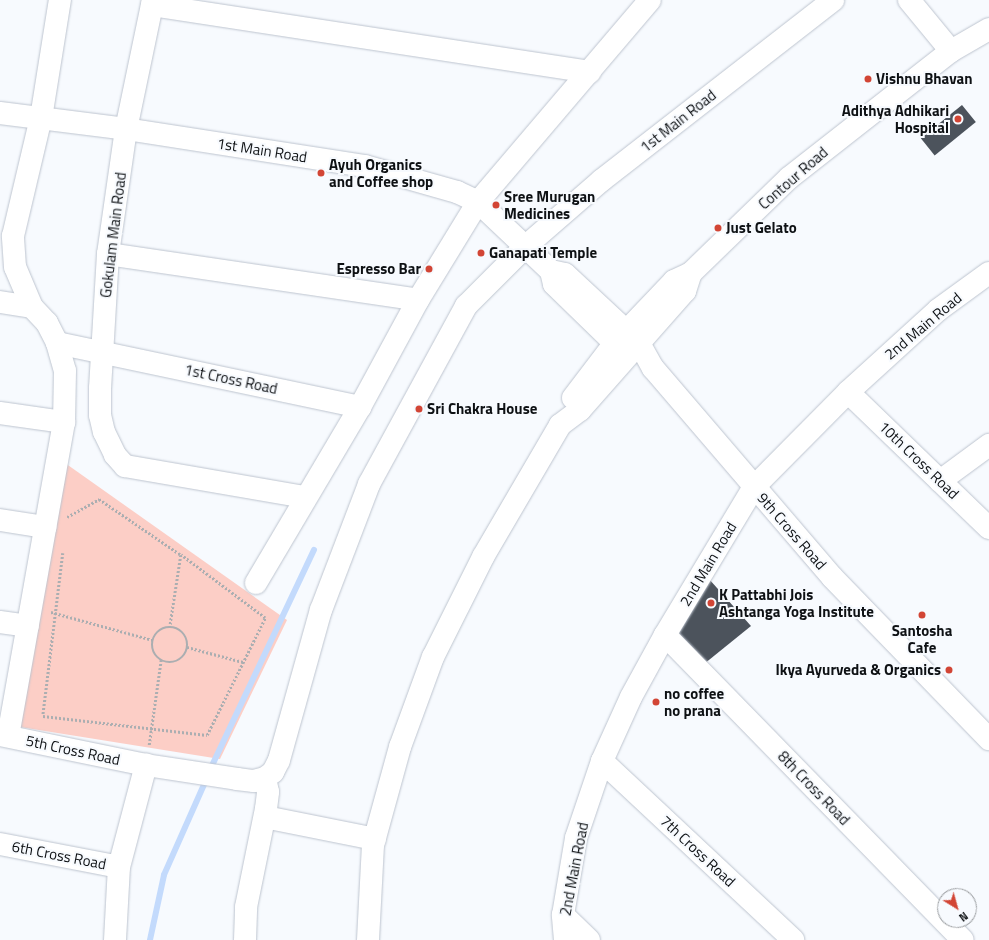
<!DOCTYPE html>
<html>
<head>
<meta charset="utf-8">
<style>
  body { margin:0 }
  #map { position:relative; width:989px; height:940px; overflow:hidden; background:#f7fafe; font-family:"Titillium Web",sans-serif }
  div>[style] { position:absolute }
  .green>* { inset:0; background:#fccec6 }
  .stream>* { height:5.5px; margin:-2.75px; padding:0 2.75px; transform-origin:2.75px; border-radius:2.75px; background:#c3dafc }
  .building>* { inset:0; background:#4c535c; transform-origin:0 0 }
  .path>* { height:2.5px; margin-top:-1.25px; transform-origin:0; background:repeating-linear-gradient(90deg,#abaeb1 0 2px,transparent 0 4px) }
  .path>.ring { margin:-1.25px; padding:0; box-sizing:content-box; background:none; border:2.5px solid #abaeb1; border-radius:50% }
  .roads { filter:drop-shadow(0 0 1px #bdc4cf) drop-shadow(0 0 1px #bdc4cf) }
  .minor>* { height:22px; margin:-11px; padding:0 11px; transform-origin:11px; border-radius:11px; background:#fff }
  .major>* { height:22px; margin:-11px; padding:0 11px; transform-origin:11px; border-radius:11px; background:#fff }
  .dots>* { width:11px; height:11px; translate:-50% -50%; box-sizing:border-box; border:2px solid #f7fafe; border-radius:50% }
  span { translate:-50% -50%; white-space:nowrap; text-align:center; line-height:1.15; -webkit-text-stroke:4px #f7fafe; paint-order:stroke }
  .poi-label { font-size:15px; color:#0e1114; font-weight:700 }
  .left { translate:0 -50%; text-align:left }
  .right { translate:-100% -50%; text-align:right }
  .street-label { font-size:15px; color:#0e1114 }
  .north { position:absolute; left:937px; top:888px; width:40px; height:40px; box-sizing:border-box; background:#f7fafe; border:1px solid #9a9da0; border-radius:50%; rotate:143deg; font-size:11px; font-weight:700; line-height:16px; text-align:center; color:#0e1114 }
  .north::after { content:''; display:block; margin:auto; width:14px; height:18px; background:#d24535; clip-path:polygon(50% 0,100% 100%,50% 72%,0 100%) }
</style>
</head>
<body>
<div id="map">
  <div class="green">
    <div style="clip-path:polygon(65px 463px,287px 620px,220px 759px,20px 727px)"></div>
  </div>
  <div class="stream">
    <div style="left:210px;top:770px;width:243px;rotate:-64.7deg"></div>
    <div style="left:150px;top:940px;width:66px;rotate:-77.8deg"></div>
    <div style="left:164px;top:875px;width:106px;rotate:-66.1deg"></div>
  </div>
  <div class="building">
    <div style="left:962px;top:105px;width:22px;height:53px;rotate:51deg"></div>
    <div style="clip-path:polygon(709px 579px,751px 626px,704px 664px,673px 629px)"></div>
  </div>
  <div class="path">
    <div style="left:67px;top:517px;width:37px;rotate:-29deg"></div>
    <div style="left:99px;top:499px;width:99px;rotate:34.3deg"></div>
    <div style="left:63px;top:553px;width:164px;rotate:97deg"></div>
    <div style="left:43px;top:716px;width:165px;rotate:6.6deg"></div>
    <div style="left:207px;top:735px;width:131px;rotate:-63.6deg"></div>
    <div style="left:265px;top:618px;width:105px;rotate:-143.1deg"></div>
    <div style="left:181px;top:555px;width:73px;rotate:98.7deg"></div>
    <div style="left:51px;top:612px;width:106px;rotate:15.4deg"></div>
    <div class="ring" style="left:152px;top:627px;width:33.5px;height:33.5px"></div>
    <div style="left:187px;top:647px;width:58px;rotate:15deg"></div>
    <div style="left:149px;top:745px;width:86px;rotate:-82deg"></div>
  </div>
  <div class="roads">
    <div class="minor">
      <div style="left:153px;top:0;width:132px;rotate:101.8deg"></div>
      <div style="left:126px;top:129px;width:126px;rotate:98.2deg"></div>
      <div style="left:108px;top:254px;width:134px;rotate:93.4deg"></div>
      <div style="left:100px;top:388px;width:27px;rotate:90deg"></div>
      <div style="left:100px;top:415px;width:17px;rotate:77deg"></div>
      <div style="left:104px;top:432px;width:25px;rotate:64deg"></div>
      <div style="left:115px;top:455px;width:15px;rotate:48deg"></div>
      <div style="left:125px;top:466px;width:183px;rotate:9.8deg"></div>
      <div style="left:909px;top:0;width:66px;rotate:50.5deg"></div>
      <div style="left:152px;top:5px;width:443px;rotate:8.7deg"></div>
      <div style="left:108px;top:254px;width:313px;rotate:8.4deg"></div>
      <div style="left:0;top:302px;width:32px;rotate:9deg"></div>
      <div style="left:32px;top:307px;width:22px;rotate:47deg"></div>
      <div style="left:47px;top:323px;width:22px;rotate:63deg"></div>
      <div style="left:57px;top:343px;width:29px;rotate:74deg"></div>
      <div style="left:65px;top:371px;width:51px;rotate:91.1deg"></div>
      <div style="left:64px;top:422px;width:319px;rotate:100.1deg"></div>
      <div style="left:32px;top:307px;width:43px;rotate:-113deg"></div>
      <div style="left:15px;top:267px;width:31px;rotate:-94deg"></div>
      <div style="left:13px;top:236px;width:121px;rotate:-76.7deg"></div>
      <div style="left:41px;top:118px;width:120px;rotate:-80.9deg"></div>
      <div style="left:57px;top:343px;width:310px;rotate:11.9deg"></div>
      <div style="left:639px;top:343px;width:29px;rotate:61deg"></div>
      <div style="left:653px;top:368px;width:275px;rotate:49.4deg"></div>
      <div style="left:832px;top:577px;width:226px;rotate:45.9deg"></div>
      <div style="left:848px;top:392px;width:196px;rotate:44deg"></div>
      <div style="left:0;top:413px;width:65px;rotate:8deg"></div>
      <div style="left:940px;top:481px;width:61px;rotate:-36.3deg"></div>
      <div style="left:0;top:520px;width:46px;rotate:8.8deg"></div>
      <div style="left:256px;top:583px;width:204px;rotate:-59.4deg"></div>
      <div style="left:360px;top:407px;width:122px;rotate:-61.5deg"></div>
      <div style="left:418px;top:300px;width:115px;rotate:-58.5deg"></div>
      <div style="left:478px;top:202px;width:265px;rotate:-49.6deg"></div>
      <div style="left:0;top:622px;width:28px;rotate:8deg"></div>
      <div style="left:665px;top:635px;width:426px;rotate:45.7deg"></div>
      <div style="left:0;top:735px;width:149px;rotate:11.6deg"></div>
      <div style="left:146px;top:765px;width:92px;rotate:8.7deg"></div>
      <div style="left:237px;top:779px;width:17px;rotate:7deg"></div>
      <div style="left:254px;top:781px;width:11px;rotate:-15deg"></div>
      <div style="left:265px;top:778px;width:10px;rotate:-37deg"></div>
      <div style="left:273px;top:772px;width:13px;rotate:-63deg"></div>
      <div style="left:279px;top:760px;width:156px;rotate:-74.4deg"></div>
      <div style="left:321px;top:610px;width:135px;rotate:-69.1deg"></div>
      <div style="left:369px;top:484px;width:203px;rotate:-61.4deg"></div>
      <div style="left:466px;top:306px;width:85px;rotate:-45deg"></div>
      <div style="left:526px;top:246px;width:101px;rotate:-41deg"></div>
      <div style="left:602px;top:180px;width:293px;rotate:-37.9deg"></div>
      <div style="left:602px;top:761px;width:262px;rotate:43.1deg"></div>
      <div style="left:265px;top:817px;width:112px;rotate:11.3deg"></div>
      <div style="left:0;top:844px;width:121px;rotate:10.9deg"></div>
      <div style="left:563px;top:915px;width:36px;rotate:44deg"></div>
      <div style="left:115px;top:940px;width:73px;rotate:-86.9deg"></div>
      <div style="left:119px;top:867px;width:106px;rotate:-75.2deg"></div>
      <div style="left:245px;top:940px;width:33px;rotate:-88deg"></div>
      <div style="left:246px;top:907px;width:100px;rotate:-78.5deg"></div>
      <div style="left:266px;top:809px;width:17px;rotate:-83deg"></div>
      <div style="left:268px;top:792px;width:14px;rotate:-102deg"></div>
      <div style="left:565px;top:940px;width:25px;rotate:-95deg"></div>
      <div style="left:563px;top:915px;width:78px;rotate:-80.4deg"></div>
      <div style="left:576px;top:838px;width:81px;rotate:-71.3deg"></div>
      <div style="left:602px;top:761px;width:70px;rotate:-65.6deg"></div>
      <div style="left:631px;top:697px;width:71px;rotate:-61.3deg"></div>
      <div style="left:665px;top:635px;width:173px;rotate:-59deg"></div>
      <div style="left:754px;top:487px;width:134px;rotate:-45.3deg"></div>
      <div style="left:848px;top:392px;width:122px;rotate:-42.3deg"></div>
      <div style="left:938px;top:310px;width:63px;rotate:-36deg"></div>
    </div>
    <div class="major">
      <div style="left:0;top:113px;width:127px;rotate:7.2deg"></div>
      <div style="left:126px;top:129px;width:242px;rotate:8.8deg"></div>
      <div style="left:365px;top:166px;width:96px;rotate:15.8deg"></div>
      <div style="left:457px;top:192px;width:23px;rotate:25deg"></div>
      <div style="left:478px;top:202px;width:100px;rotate:43.4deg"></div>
      <div style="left:551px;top:271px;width:14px;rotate:12deg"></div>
      <div style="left:565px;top:274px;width:101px;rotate:43deg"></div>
      <div style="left:551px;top:271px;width:13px;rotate:77deg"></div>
      <div style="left:554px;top:284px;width:99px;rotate:44.2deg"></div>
      <div style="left:573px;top:398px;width:68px;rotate:-52.8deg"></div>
      <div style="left:614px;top:344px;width:87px;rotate:-46.4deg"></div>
      <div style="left:674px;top:281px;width:19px;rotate:-25deg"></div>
      <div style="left:691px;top:273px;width:136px;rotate:-44.1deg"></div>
      <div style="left:789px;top:178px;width:206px;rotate:-38.1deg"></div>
      <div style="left:951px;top:51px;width:44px;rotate:-30.1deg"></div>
      <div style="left:368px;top:940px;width:95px;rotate:-87deg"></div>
      <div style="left:373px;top:845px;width:102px;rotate:-74.6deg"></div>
      <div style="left:400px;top:747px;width:96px;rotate:-69.9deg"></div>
      <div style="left:433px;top:657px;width:112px;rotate:-63.4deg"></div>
      <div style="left:483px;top:557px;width:153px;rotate:-59.7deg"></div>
      <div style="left:560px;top:425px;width:25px;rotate:-37deg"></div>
      <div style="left:580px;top:410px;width:159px;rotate:-48.6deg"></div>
      <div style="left:685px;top:291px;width:19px;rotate:-72deg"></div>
    </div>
  </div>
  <div class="dots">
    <div style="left:868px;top:79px;background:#d24535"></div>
    <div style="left:958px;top:119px;background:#d24535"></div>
    <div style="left:321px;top:173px;background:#d24535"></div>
    <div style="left:496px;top:205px;background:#d24535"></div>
    <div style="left:718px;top:228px;background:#d24535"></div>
    <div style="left:481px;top:253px;background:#d24535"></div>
    <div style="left:429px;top:269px;background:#d24535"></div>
    <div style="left:419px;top:409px;background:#d24535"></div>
    <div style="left:711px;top:603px;background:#d24535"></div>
    <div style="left:922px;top:615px;background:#d24535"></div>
    <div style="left:949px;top:670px;background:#d24535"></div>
    <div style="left:656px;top:702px;background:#d24535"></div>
  </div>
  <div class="poi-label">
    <span class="left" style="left:876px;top:79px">Vishnu Bhavan</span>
    <span class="right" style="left:949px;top:119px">Adithya Adhikari<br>Hospital</span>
    <span class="left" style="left:329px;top:173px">Ayuh Organics<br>and Coffee shop</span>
    <span class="left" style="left:504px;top:205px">Sree Murugan<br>Medicines</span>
    <span class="left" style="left:726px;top:228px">Just Gelato</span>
    <span class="left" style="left:489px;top:253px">Ganapati Temple</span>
    <span class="right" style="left:421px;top:269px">Espresso Bar</span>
    <span class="left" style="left:427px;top:409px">Sri Chakra House</span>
    <span class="left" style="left:719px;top:603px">K Pattabhi Jois<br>Ashtanga Yoga Institute</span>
    <span style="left:922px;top:639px">Santosha<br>Cafe</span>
    <span class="right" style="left:941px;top:670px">Ikya Ayurveda &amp; Organics</span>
    <span class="left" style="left:664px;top:702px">no coffee<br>no prana</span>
  </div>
  <div class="street-label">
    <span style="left:678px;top:121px;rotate:-38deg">1st Main Road</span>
    <span style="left:262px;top:150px;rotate:9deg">1st Main Road</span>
    <span style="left:793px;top:178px;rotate:-41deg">Contour Road</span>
    <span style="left:113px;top:235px;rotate:-83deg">Gokulam Main Road</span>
    <span style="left:923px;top:326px;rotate:-40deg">2nd Main Road</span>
    <span style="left:231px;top:379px;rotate:12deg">1st Cross Road</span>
    <span style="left:919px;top:460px;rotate:44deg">10th Cross Road</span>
    <span style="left:792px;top:531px;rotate:49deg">9th Cross Road</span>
    <span style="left:708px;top:564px;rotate:-59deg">2nd Main Road</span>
    <span style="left:73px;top:750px;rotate:12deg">5th Cross Road</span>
    <span style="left:814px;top:788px;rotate:46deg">8th Cross Road</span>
    <span style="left:698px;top:851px;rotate:43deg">7th Cross Road</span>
    <span style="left:59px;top:855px;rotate:11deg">6th Cross Road</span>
    <span style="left:574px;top:869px;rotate:-79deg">2nd Main Road</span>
  </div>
  <div class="north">N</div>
</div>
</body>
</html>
